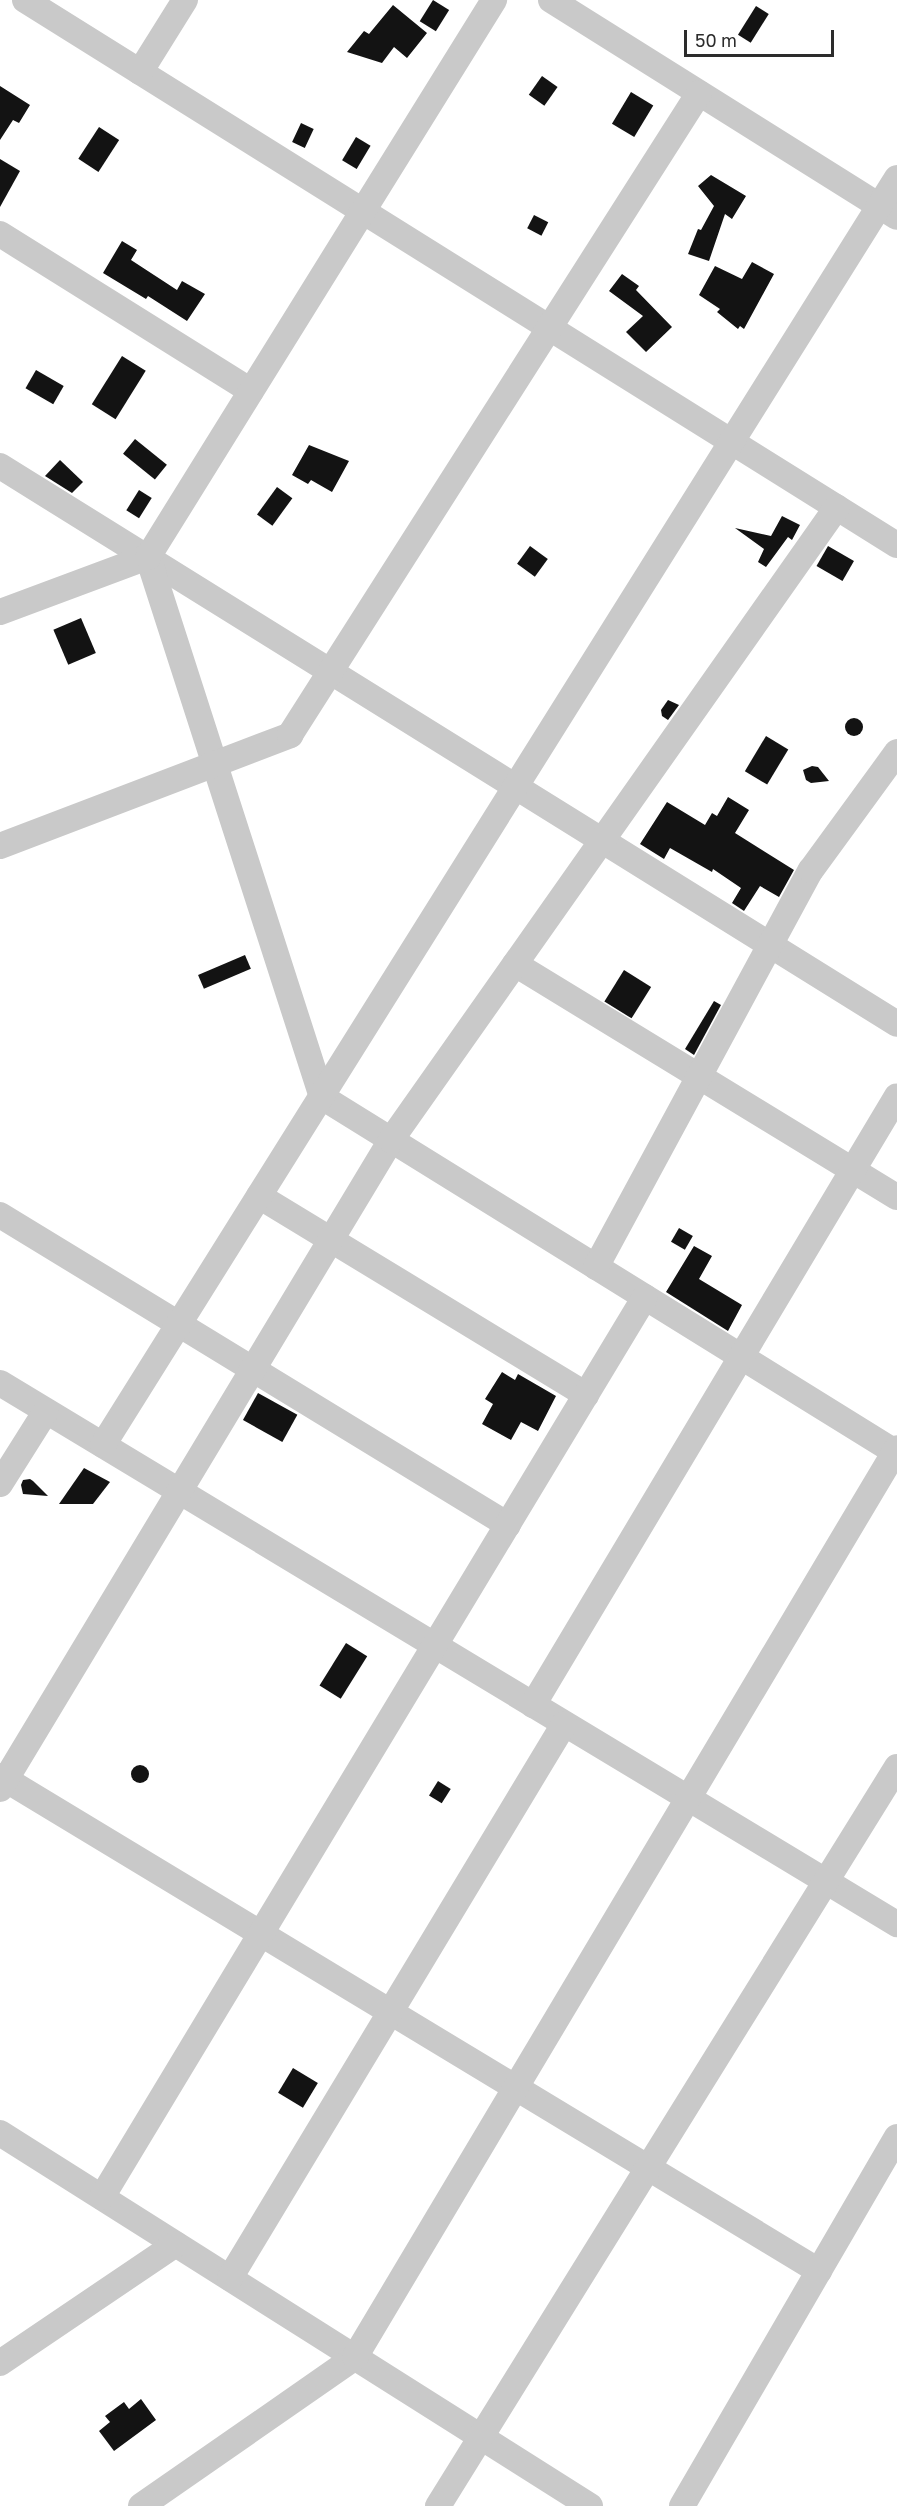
<!DOCTYPE html>
<html>
<head>
<meta charset="utf-8">
<style>
  body { margin:0 }
  #map { position:relative; width:897px; height:2506px; overflow:hidden; background:#fff; font-family:"Golos Text",sans-serif }
  div>[style] { position:absolute }
  .building>* { inset:0; background:#131313; transform-origin:0 0 }
  .round { border-radius:50% }
  .minor>* { height:26px; margin:-13px; padding:0 13px; transform-origin:13px; border-radius:13px; background:#c9c9c9 }
  span { translate:-50% -50%; white-space:nowrap; text-align:center; line-height:1.15; -webkit-text-stroke:6px #fff; paint-order:stroke }
  .scale { position:absolute; left:684px; top:30px; width:150px; height:27px; box-sizing:border-box; border:3px solid #2c2c2c; border-top:0; padding-left:8px; font-size:18px; line-height:21px; white-space:nowrap; color:#2c2c2c; -webkit-text-stroke:4px #fff; paint-order:stroke }
</style>
</head>
<body>
<div id="map">
  <div class="building">
    <div style="left:433px;top:0;width:19px;height:25px;rotate:32deg"></div>
    <div style="clip-path:polygon(393px 5px,427px 33px,407px 58px,394px 47px,382px 63px,347px 52px,364px 31px,369px 34px)"></div>
    <div style="left:756px;top:6px;width:15px;height:34px;rotate:32deg"></div>
    <div style="left:542px;top:76px;width:19px;height:23px;rotate:35deg"></div>
    <div style="clip-path:polygon(0 86px,30px 105px,19px 123px,13px 120px,0 140px)"></div>
    <div style="left:631px;top:92px;width:26px;height:37px;rotate:31deg"></div>
    <div style="left:301px;top:123px;width:14px;height:21px;rotate:25deg"></div>
    <div style="left:99px;top:127px;width:24px;height:38px;rotate:33deg"></div>
    <div style="left:356px;top:137px;width:17px;height:27px;rotate:31deg"></div>
    <div style="clip-path:polygon(0 159px,20px 171px,0 207px)"></div>
    <div style="clip-path:polygon(711px 175px,746px 196px,732px 219px,725px 214px,709px 261px,688px 254px,698px 229px,701px 230px,714px 206px,698px 186px)"></div>
    <div style="left:534px;top:215px;width:16px;height:15px;rotate:27deg"></div>
    <div style="clip-path:polygon(122px 241px,137px 250px,131px 260px,177px 290px,182px 281px,205px 294px,187px 321px,148px 296px,146px 299px,103px 273px)"></div>
    <div style="clip-path:polygon(752px 262px,774px 274px,744px 329px,740px 326px,738px 329px,717px 312px,720px 309px,699px 295px,715px 266px,742px 279px)"></div>
    <div style="clip-path:polygon(622px 274px,639px 286px,636px 290px,672px 327px,646px 352px,626px 332px,643px 316px,609px 291px)"></div>
    <div style="left:122px;top:356px;width:28px;height:57px;rotate:32deg"></div>
    <div style="left:36px;top:370px;width:32px;height:21px;rotate:30deg"></div>
    <div style="left:135px;top:439px;width:41px;height:19px;rotate:39deg"></div>
    <div style="clip-path:polygon(309px 445px,349px 461px,332px 492px,311px 480px,308px 484px,292px 475px)"></div>
    <div style="clip-path:polygon(60px 460px,83px 482px,72px 493px,45px 476px)"></div>
    <div style="left:277px;top:487px;width:19px;height:34px;rotate:36deg"></div>
    <div style="left:139px;top:490px;width:15px;height:24px;rotate:32deg"></div>
    <div style="clip-path:polygon(782px 516px,800px 525px,792px 540px,788px 537px,766px 567px,758px 562px,764px 549px,735px 528px,771px 536px)"></div>
    <div style="left:530px;top:546px;width:22px;height:22px;rotate:36deg"></div>
    <div style="left:828px;top:546px;width:30px;height:23px;rotate:30deg"></div>
    <div style="left:81px;top:618px;width:38px;height:30px;rotate:67deg"></div>
    <div style="clip-path:polygon(668px 700px,679px 705px,668px 720px,662px 716px,661px 710px)"></div>
    <div class="round" style="left:845px;top:718px;width:18px;height:18px"></div>
    <div style="left:766px;top:736px;width:26px;height:41px;rotate:31deg"></div>
    <div style="clip-path:polygon(812px 766px,818px 767px,829px 781px,811px 783px,806px 780px,803px 770px)"></div>
    <div style="clip-path:polygon(728px 797px,749px 810px,735px 833px,794px 870px,779px 897px,760px 886px,744px 911px,732px 903px,741px 888px,713px 869px,712px 872px,670px 848px,664px 859px,640px 844px,667px 802px,705px 825px,712px 813px,717px 816px)"></div>
    <div style="left:245px;top:955px;width:15px;height:51px;rotate:67deg"></div>
    <div style="left:624px;top:970px;width:32px;height:37px;rotate:32deg"></div>
    <div style="clip-path:polygon(714px 1001px,721px 1005px,694px 1055px,685px 1049px)"></div>
    <div style="left:679px;top:1228px;width:16px;height:16px;rotate:30deg"></div>
    <div style="clip-path:polygon(694px 1246px,712px 1256px,699px 1279px,742px 1305px,728px 1331px,666px 1292px)"></div>
    <div style="clip-path:polygon(502px 1372px,515px 1380px,518px 1374px,556px 1396px,538px 1431px,521px 1422px,511px 1440px,482px 1424px,493px 1404px,485px 1399px)"></div>
    <div style="left:258px;top:1393px;width:45px;height:31px;rotate:29deg"></div>
    <div style="clip-path:polygon(84px 1468px,110px 1482px,93px 1504px,59px 1504px)"></div>
    <div style="clip-path:polygon(30px 1479px,33px 1481px,48px 1496px,23px 1494px,21px 1485px,23px 1480px)"></div>
    <div style="left:346px;top:1643px;width:25px;height:50px;rotate:32deg"></div>
    <div class="round" style="left:131px;top:1765px;width:18px;height:18px"></div>
    <div style="left:438px;top:1781px;width:15px;height:17px;rotate:32deg"></div>
    <div style="left:293px;top:2068px;width:29px;height:29px;rotate:31deg"></div>
    <div style="clip-path:polygon(141px 2399px,156px 2420px,114px 2451px,99px 2431px,110px 2422px,105px 2416px,124px 2402px,129px 2409px)"></div>
  </div>
  <div class="minor">
    <div style="left:25px;top:0;width:1028px;rotate:32.01deg"></div>
    <div style="left:551px;top:0;width:408px;rotate:32.1deg"></div>
    <div style="left:140px;top:72px;width:85px;rotate:-58deg"></div>
    <div style="left:0;top:234px;width:296px;rotate:32deg"></div>
    <div style="left:0;top:466px;width:1056px;rotate:31.88deg"></div>
    <div style="left:148px;top:557px;width:567px;rotate:72.14deg"></div>
    <div style="left:322px;top:1097px;width:674px;rotate:31.78deg"></div>
    <div style="left:0;top:612px;width:158px;rotate:-20.4deg"></div>
    <div style="left:148px;top:557px;width:656px;rotate:-58.15deg"></div>
    <div style="left:0;top:846px;width:311px;rotate:-20.9deg"></div>
    <div style="left:290px;top:735px;width:761px;rotate:-57.5deg"></div>
    <div style="left:515px;top:964px;width:447px;rotate:31.4deg"></div>
    <div style="left:259px;top:1196px;width:383px;rotate:31.3deg"></div>
    <div style="left:0;top:1215px;width:595px;rotate:31.39deg"></div>
    <div style="left:596px;top:1267px;width:451px;rotate:-61.6deg"></div>
    <div style="left:811px;top:870px;width:146px;rotate:-53.9deg"></div>
    <div style="left:0;top:1383px;width:1048px;rotate:31.1deg"></div>
    <div style="left:103px;top:1445px;width:1495px;rotate:-57.93deg"></div>
    <div style="left:0;top:1484px;width:86px;rotate:-57.8deg"></div>
    <div style="left:533px;top:1705px;width:709px;rotate:-59.13deg"></div>
    <div style="left:0;top:1776px;width:957px;rotate:31.15deg"></div>
    <div style="left:0;top:1789px;width:758px;rotate:-58.93deg"></div>
    <div style="left:391px;top:1140px;width:774px;rotate:-54.83deg"></div>
    <div style="left:0;top:2133px;width:698px;rotate:32.3deg"></div>
    <div style="left:102px;top:2197px;width:1051px;rotate:-58.9deg"></div>
    <div style="left:230px;top:2278px;width:647px;rotate:-58.91deg"></div>
    <div style="left:0;top:2363px;width:212px;rotate:-34.1deg"></div>
    <div style="left:141px;top:2506px;width:261px;rotate:-34.8deg"></div>
    <div style="left:355px;top:2357px;width:1058px;rotate:-59.19deg"></div>
    <div style="left:438px;top:2506px;width:870px;rotate:-58.16deg"></div>
    <div style="left:682px;top:2506px;width:427px;rotate:-59.8deg"></div>
  </div>
  <div class="scale">50 m</div>
</div>
</body>
</html>
